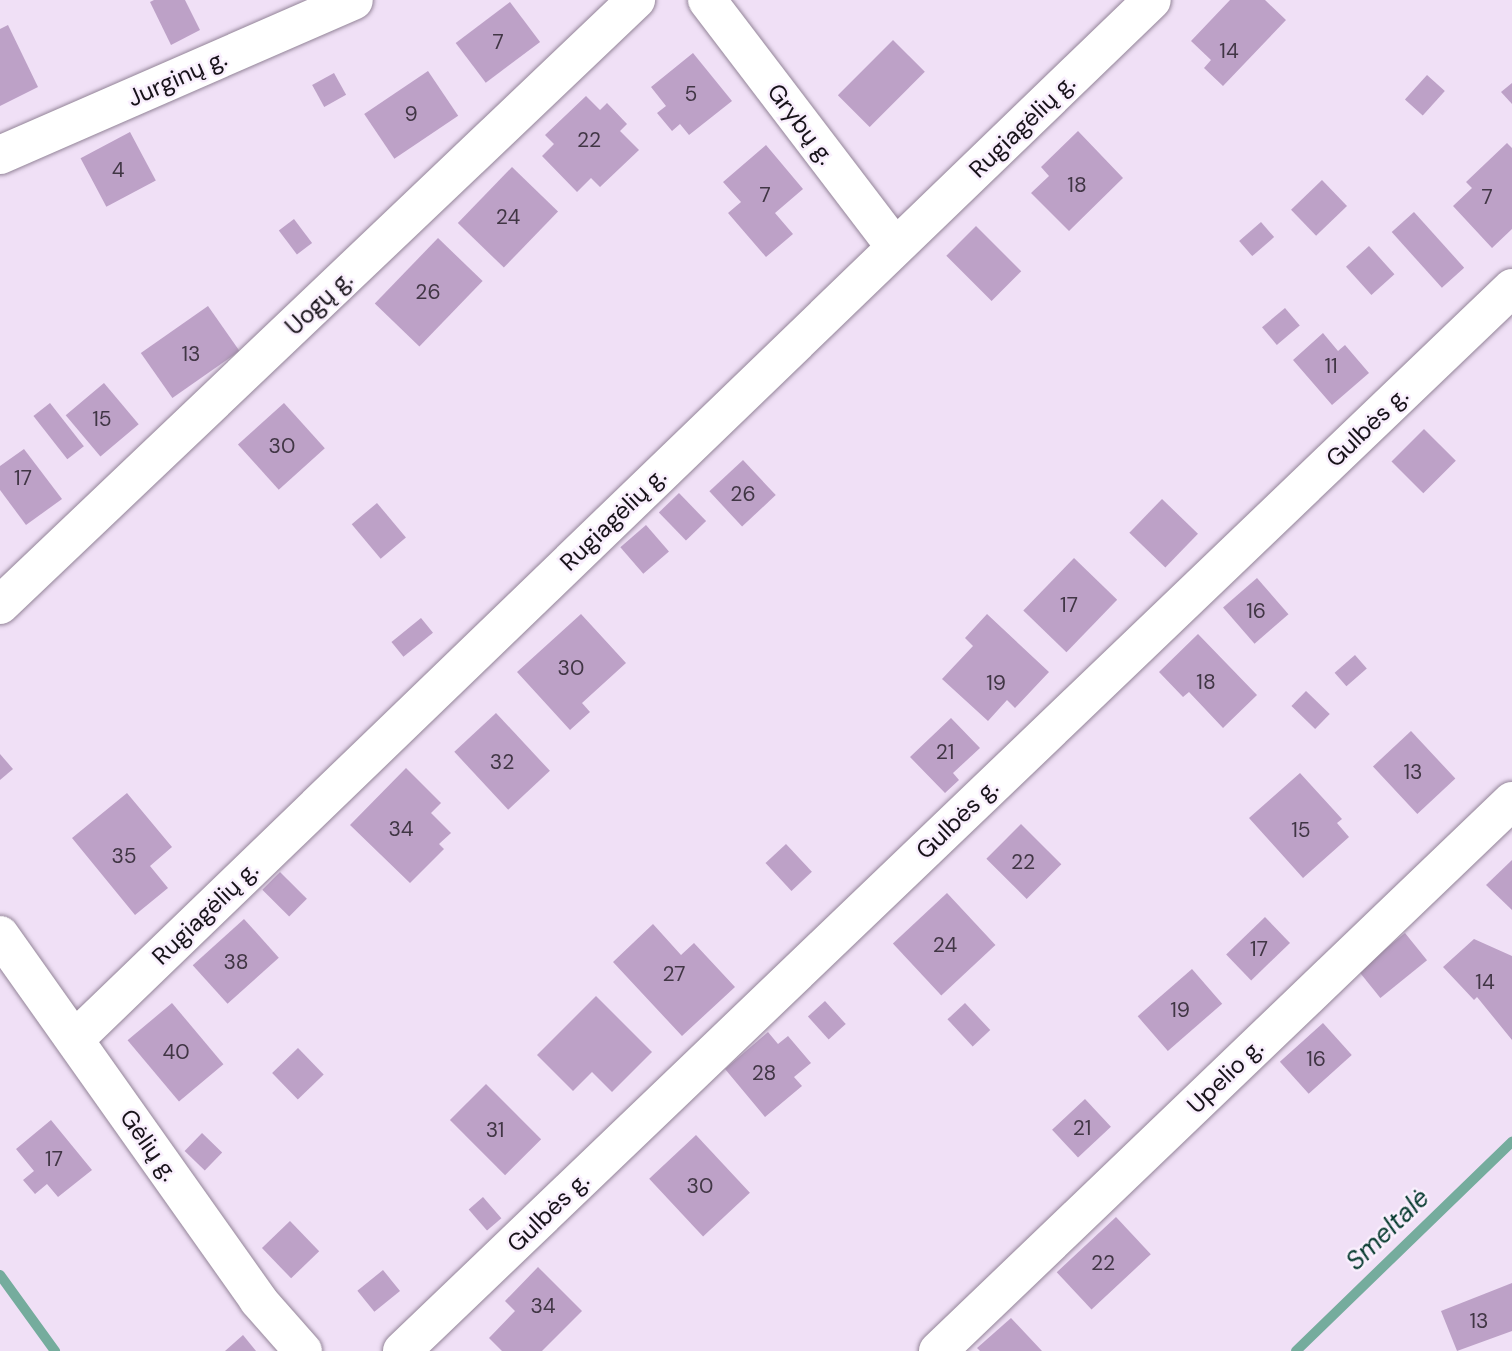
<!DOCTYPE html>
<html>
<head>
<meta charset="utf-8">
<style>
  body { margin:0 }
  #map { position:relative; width:1512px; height:1351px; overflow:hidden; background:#f0e0f6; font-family:"DM Sans",sans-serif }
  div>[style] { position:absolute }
  .stream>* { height:10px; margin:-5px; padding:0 5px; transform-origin:5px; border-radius:5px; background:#75ac9d }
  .building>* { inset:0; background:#bda1c7; transform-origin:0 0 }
  .roads { filter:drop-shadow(0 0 2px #938498) drop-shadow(0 0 2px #938498) }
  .minor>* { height:38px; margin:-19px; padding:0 19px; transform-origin:19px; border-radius:19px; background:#fff }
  span { translate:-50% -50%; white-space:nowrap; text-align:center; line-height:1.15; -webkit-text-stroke:5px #f9effd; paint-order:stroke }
  .number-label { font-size:21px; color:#413645 }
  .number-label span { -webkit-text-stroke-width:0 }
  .street-label { font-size:24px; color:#18131a }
  .water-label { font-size:26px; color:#0a3d32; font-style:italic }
</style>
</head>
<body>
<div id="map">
  <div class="stream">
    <div style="left:0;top:1275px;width:94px;rotate:54.1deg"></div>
    <div style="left:1296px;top:1351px;width:301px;rotate:-44.1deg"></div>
  </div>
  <div class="building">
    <div style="clip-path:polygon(154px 0,185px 0,200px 30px,171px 45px,150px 2px)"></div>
    <div style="clip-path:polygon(1230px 0,1265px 0,1286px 20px,1223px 86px,1204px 68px,1211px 60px,1191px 41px)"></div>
    <div style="left:510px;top:2px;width:50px;height:68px;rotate:53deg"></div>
    <div style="clip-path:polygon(8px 25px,38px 87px,0 106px,0 29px)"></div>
    <div style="left:893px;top:40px;width:45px;height:78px;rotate:45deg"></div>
    <div style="clip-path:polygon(693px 53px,732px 101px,689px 135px,680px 124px,672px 131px,657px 113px,666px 106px,651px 87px)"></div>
    <div style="left:428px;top:71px;width:54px;height:77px;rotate:56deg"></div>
    <div style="left:334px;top:73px;width:25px;height:25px;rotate:61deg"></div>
    <div style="left:1427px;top:75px;width:24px;height:33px;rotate:42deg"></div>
    <div style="clip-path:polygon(1512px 83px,1512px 104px,1501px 92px)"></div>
    <div style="clip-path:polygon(586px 96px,600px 110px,607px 103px,627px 124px,620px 131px,639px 150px,600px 187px,591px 178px,577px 192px,542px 156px,554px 144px,545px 135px)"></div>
    <div style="clip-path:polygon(1078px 131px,1123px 178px,1069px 231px,1031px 193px,1049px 176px,1041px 167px)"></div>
    <div style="left:130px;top:132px;width:55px;height:56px;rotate:62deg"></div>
    <div style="clip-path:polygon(1507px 143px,1512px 148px,1512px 229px,1492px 248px,1453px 206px,1472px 188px,1466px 182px)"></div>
    <div style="clip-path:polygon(766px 145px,803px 189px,775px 213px,793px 234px,766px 257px,728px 213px,741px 202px,723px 182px)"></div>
    <div style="left:512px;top:167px;width:64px;height:78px;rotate:44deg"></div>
    <div style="left:1322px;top:180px;width:36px;height:43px;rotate:46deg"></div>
    <div style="left:1414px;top:212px;width:75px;height:30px;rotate:48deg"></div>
    <div style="left:294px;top:219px;width:30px;height:19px;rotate:53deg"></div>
    <div style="left:1261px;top:222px;width:20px;height:29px;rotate:49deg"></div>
    <div style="left:976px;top:226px;width:64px;height:42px;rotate:45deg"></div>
    <div style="left:438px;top:238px;width:62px;height:91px;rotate:44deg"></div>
    <div style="left:1369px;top:246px;width:38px;height:31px;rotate:48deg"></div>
    <div style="left:208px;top:306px;width:55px;height:82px;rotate:55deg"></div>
    <div style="left:1285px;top:308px;width:23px;height:30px;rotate:50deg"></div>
    <div style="clip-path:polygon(1323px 333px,1338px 351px,1345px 345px,1369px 373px,1332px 405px,1293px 360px)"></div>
    <div style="left:104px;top:383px;width:54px;height:50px;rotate:50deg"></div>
    <div style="left:50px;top:403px;width:55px;height:21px;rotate:52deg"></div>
    <div style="left:284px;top:403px;width:61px;height:62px;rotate:48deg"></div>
    <div style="left:1424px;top:429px;width:45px;height:46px;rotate:45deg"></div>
    <div style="clip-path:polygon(24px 449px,62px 499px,26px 525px,0 490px,0 466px)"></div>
    <div style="left:743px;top:460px;width:48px;height:46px;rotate:47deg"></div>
    <div style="left:679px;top:493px;width:39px;height:28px;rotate:46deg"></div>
    <div style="left:1162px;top:499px;width:50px;height:47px;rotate:44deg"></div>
    <div style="left:377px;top:503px;width:45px;height:33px;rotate:50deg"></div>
    <div style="left:646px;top:525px;width:35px;height:34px;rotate:49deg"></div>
    <div style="left:1074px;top:558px;width:60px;height:73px;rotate:44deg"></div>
    <div style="left:1257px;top:578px;width:48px;height:45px;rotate:49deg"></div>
    <div style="clip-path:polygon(581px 614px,626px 663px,582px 703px,590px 712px,570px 730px,517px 672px)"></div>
    <div style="clip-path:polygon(987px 614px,1049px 672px,1015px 708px,1007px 700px,988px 721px,942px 679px,973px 646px,965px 638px)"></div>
    <div style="left:421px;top:618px;width:19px;height:38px;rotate:51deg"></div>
    <div style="clip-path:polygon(1198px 634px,1257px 695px,1223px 728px,1189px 692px,1183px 697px,1159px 672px)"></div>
    <div style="left:1355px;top:655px;width:18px;height:27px;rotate:49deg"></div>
    <div style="left:1306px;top:691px;width:33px;height:21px;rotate:44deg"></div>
    <div style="left:496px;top:713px;width:79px;height:57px;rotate:47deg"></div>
    <div style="clip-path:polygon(951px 718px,980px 748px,953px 773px,959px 780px,945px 793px,910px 757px)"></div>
    <div style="left:1411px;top:731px;width:65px;height:52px;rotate:47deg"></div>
    <div style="clip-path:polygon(0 754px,13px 769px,0 780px)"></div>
    <div style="clip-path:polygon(406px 768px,441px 803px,431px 813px,451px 833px,439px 844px,444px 849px,410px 883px,350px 825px)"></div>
    <div style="clip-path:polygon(1300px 773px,1342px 819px,1337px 823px,1349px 837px,1303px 878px,1249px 818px)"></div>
    <div style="clip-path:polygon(127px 793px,172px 847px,150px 866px,168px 888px,135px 915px,72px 838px)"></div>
    <div style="left:1021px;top:824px;width:57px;height:49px;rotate:45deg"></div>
    <div style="left:786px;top:844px;width:38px;height:28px;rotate:47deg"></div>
    <div style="clip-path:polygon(1512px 860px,1512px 910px,1486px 885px)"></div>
    <div style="left:280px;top:872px;width:38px;height:25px;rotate:45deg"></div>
    <div style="left:947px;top:893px;width:71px;height:74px;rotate:47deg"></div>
    <div style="left:1265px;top:917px;width:36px;height:54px;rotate:46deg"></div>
    <div style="left:244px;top:919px;width:52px;height:69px;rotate:48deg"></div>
    <div style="clip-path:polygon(653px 924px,681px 955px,694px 943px,735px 987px,682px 1036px,613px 962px)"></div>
    <div style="left:1405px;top:933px;width:35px;height:60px;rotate:51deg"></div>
    <div style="clip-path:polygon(1474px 939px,1512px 956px,1512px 1040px,1477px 997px,1474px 1000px,1443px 967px)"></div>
    <div style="left:1192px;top:969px;width:46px;height:72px;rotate:49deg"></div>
    <div style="clip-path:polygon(596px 996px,652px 1052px,612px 1092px,592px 1072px,573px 1091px,537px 1055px)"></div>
    <div style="left:825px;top:1001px;width:31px;height:23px;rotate:48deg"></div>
    <div style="left:172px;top:1003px;width:80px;height:58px;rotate:50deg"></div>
    <div style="left:965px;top:1003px;width:37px;height:24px;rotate:47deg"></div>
    <div style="left:1323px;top:1023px;width:43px;height:58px;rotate:48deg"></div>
    <div style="clip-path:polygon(768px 1032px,778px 1044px,788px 1036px,811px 1063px,794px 1077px,802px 1086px,765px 1117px,725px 1069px)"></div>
    <div style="left:298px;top:1048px;width:37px;height:36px;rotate:46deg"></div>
    <div style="left:486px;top:1084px;width:78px;height:51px;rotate:45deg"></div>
    <div style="left:1085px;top:1099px;width:38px;height:45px;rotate:47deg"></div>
    <div style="clip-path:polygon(51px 1120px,92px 1170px,58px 1197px,47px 1184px,35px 1194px,23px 1180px,34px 1171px,16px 1149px)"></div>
    <div style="left:202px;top:1133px;width:28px;height:25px;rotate:44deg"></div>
    <div style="left:696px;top:1135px;width:79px;height:64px;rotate:47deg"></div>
    <div style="left:483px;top:1197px;width:28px;height:19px;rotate:49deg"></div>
    <div style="left:1116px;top:1217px;width:51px;height:81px;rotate:47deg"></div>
    <div style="left:290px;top:1221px;width:42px;height:39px;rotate:46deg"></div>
    <div style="clip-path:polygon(538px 1267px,582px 1311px,542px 1351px,502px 1351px,489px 1338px,515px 1311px,505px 1301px)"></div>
    <div style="left:383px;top:1270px;width:27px;height:33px;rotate:51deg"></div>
    <div style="clip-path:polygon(1512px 1283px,1512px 1331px,1457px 1351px,1441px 1311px)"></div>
    <div style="clip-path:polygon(1011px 1318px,1042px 1351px,980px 1351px,977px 1348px)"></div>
    <div style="clip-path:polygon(243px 1335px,256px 1351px,225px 1351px)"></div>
  </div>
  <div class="roads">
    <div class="minor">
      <div style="left:707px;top:0;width:310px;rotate:52.7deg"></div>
      <div style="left:0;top:155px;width:386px;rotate:-23.6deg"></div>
      <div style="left:0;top:605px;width:878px;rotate:-43.57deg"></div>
      <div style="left:0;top:935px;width:447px;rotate:54.7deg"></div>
      <div style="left:258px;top:1300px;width:68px;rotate:48.6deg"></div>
      <div style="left:75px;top:1039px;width:1496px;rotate:-43.97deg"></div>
      <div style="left:402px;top:1351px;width:1537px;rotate:-43.76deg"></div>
      <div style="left:938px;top:1351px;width:795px;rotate:-43.78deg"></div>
    </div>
  </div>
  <div class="number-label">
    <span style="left:498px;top:42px">7</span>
    <span style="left:1229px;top:51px">14</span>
    <span style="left:691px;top:94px">5</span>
    <span style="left:411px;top:114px">9</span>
    <span style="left:589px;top:140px">22</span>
    <span style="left:118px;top:170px">4</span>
    <span style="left:1077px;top:185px">18</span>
    <span style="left:765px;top:195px">7</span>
    <span style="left:1487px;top:197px">7</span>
    <span style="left:508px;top:217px">24</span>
    <span style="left:428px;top:292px">26</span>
    <span style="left:191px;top:354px">13</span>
    <span style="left:1331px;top:366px">11</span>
    <span style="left:102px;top:419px">15</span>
    <span style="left:282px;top:446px">30</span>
    <span style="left:23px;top:478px">17</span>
    <span style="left:743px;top:494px">26</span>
    <span style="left:1069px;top:605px">17</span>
    <span style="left:1256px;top:611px">16</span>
    <span style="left:571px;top:668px">30</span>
    <span style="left:1206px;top:682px">18</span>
    <span style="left:996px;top:683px">19</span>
    <span style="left:945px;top:752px">21</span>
    <span style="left:502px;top:762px">32</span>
    <span style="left:1413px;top:772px">13</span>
    <span style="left:401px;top:829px">34</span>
    <span style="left:1301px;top:830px">15</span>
    <span style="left:124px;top:856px">35</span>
    <span style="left:1023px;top:862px">22</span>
    <span style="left:945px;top:945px">24</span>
    <span style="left:1259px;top:949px">17</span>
    <span style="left:236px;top:962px">38</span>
    <span style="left:674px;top:974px">27</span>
    <span style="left:1485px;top:982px">14</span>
    <span style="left:1180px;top:1010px">19</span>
    <span style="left:176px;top:1052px">40</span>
    <span style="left:1316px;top:1059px">16</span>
    <span style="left:764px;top:1073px">28</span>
    <span style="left:1082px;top:1128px">21</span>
    <span style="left:495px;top:1130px">31</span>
    <span style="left:54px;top:1159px">17</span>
    <span style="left:700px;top:1186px">30</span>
    <span style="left:1103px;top:1263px">22</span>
    <span style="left:543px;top:1306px">34</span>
    <span style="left:1479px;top:1321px">13</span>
  </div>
  <div class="street-label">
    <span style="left:177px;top:78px;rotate:-24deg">Jurginų g.</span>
    <span style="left:801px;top:124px;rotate:53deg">Grybų g.</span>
    <span style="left:1022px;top:126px;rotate:-44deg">Rugiagėlių g.</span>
    <span style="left:319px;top:303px;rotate:-43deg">Uogų g.</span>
    <span style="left:1367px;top:427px;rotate:-44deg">Gulbės g.</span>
    <span style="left:613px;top:519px;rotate:-44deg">Rugiagėlių g.</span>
    <span style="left:957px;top:819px;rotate:-44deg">Gulbės g.</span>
    <span style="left:205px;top:913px;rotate:-44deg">Rugiagėlių g.</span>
    <span style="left:1225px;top:1076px;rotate:-44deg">Upelio g.</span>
    <span style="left:149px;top:1145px;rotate:55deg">Gėlių g.</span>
    <span style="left:548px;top:1212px;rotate:-44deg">Gulbės g.</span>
  </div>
  <div class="water-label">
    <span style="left:1388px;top:1230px;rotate:-44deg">Smeltalė</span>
  </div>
</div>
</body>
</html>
